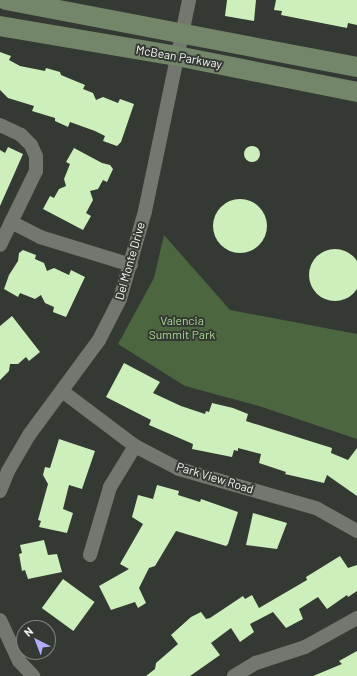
<!DOCTYPE html>
<html>
<head>
<meta charset="utf-8">
<style>
  body { margin:0 }
  #map { position:relative; width:357px; height:676px; overflow:hidden; background:#353933; font-family:Barlow,sans-serif }
  div>[style] { position:absolute }
  .green>* { inset:0; background:#4c663f }
  .building>* { inset:0; background:#ccefbb; transform-origin:0 0 }
  .round { border-radius:50% }
  .minor>* { height:14px; margin:-7px; padding:0 7px; transform-origin:7px; border-radius:7px; background:#737770 }
  .secondary>* { height:20px; margin:-10px; padding:0 10px; transform-origin:10px; border-radius:10px; background:#74866a }
  span { translate:-50% -50%; white-space:nowrap; text-align:center; line-height:1.15; -webkit-text-stroke:4px #353933; paint-order:stroke }
  .street-label { font-size:12px; color:#f3f6f2 }
  .park-label { font-size:12px; color:#aada92 }
  .north { position:absolute; left:16px; top:620px; width:40px; height:40px; box-sizing:border-box; background:#353933; border:1px solid #81857f; border-radius:50%; rotate:318deg; font-size:11px; font-weight:700; line-height:16px; text-align:center; color:#f3f6f2 }
  .north::after { content:''; display:block; margin:auto; width:14px; height:18px; background:#b1adfa; clip-path:polygon(50% 0,100% 100%,50% 72%,0 100%) }
</style>
</head>
<body>
<div id="map">
  <div class="green">
    <div style="clip-path:polygon(164px 235px,230px 310px,357px 334px,357px 439px,259px 406px,185px 386px,118px 344px,154px 278px)"></div>
  </div>
  <div class="building">
    <div style="clip-path:polygon(227px 0,256px 0,254px 21px,225px 16px)"></div>
    <div style="clip-path:polygon(276px 0,357px 0,357px 25px,348px 23px,347px 28px,281px 15px,282px 11px,274px 10px)"></div>
    <div style="clip-path:polygon(0 52px,11px 56px,9px 60px,20px 66px,45px 71px,46px 68px,60px 72px,61px 75px,85px 85px,83px 89px,93px 93px,96px 100px,103px 97px,118px 103px,120px 99px,134px 104px,121px 142px,117px 146px,103px 141px,105px 136px,95px 131px,70px 122px,68px 127px,55px 121px,55px 118px,32px 111px,34px 106px,8px 98px,0 90px)"></div>
    <div class="round" style="left:244px;top:146px;width:16px;height:16px"></div>
    <div style="clip-path:polygon(8px 147px,23px 154px,0 206px,0 150px,5px 153px)"></div>
    <div style="clip-path:polygon(74px 148px,102px 163px,110px 165px,113px 169px,107px 182px,103px 180px,98px 189px,90px 191px,93px 200px,86px 213px,91px 216px,83px 230px,43px 209px,50px 196px,54px 198px,59px 189px,66px 186px,64px 179px,70px 164px,66px 162px)"></div>
    <div class="round" style="left:213px;top:199px;width:54px;height:54px"></div>
    <div class="round" style="left:309px;top:249px;width:52px;height:52px"></div>
    <div style="clip-path:polygon(23px 250px,36px 255px,35px 259px,44px 263px,47px 271px,54px 268px,69px 275px,71px 270px,85px 277px,66px 317px,53px 312px,54px 307px,45px 303px,41px 295px,35px 299px,20px 293px,18px 297px,4px 289px,9px 275px,18px 261px,19px 253px)"></div>
    <div style="clip-path:polygon(12px 316px,40px 352px,29px 361px,26px 357px,18px 364px,10px 364px,9px 371px,0 380px,0 326px)"></div>
    <div style="clip-path:polygon(124px 363px,160px 382px,153px 393px,181px 406px,205px 414px,206px 411px,209px 412px,212px 403px,233px 408px,248px 414px,246px 421px,332px 448px,331px 453px,348px 460px,357px 448px,357px 496px,327px 475px,324px 483px,285px 474px,286px 472px,259px 463px,261px 454px,238px 448px,238px 451px,234px 450px,232px 457px,192px 449px,193px 444px,149px 425px,151px 420px,106px 397px)"></div>
    <div style="clip-path:polygon(59px 439px,95px 451px,82px 489px,69px 485px,63px 509px,73px 513px,67px 533px,39px 527px,41px 521px,38px 520px,48px 484px,43px 475px,45px 467px,50px 468px)"></div>
    <div style="clip-path:polygon(157px 485px,179px 491px,178px 495px,200px 502px,201px 499px,238px 512px,228px 544px,226px 546px,176px 531px,155px 566px,149px 568px,139px 588px,146px 603px,138px 608px,135px 602px,111px 610px,99px 586px,129px 569px,120px 564px,143px 524px,132px 517px,138px 495px,153px 499px)"></div>
    <div style="clip-path:polygon(253px 513px,287px 523px,277px 549px,246px 545px)"></div>
    <div style="clip-path:polygon(44px 540px,48px 555px,57px 554px,62px 572px,28px 579px,25px 570px,22px 571px,19px 554px,22px 553px,20px 545px)"></div>
    <div style="clip-path:polygon(340px 556px,348px 568px,357px 565px,357px 591px,348px 597px,347px 595px,327px 609px,318px 597px,299px 609px,303px 619px,286px 628px,273px 612px,250px 624px,254px 632px,240px 642px,231px 628px,211px 643px,220px 655px,190px 676px,146px 676px,155px 669px,156px 663px,178px 644px,171px 635px,191px 617px,201px 612px,206px 619px,210px 618px,243px 596px,245px 599px,252px 595px,259px 608px,307px 580px,306px 577px)"></div>
    <div style="left:63px;top:579px;width:39px;height:36px;rotate:36deg"></div>
    <div style="clip-path:polygon(357px 651px,357px 676px,313px 676px,342px 664px,339px 661px)"></div>
  </div>
  <div class="minor">
    <div style="left:0;top:125px;width:23px;rotate:25deg"></div>
    <div style="left:21px;top:135px;width:14px;rotate:45deg"></div>
    <div style="left:31px;top:145px;width:12px;rotate:66deg"></div>
    <div style="left:36px;top:156px;width:15px;rotate:90deg"></div>
    <div style="left:36px;top:171px;width:82px;rotate:115.9deg"></div>
    <div style="left:11px;top:222px;width:33px;rotate:27deg"></div>
    <div style="left:40px;top:237px;width:95px;rotate:17.1deg"></div>
    <div style="left:62px;top:391px;width:91px;rotate:37deg"></div>
    <div style="left:135px;top:446px;width:50px;rotate:27.6deg"></div>
    <div style="left:179px;top:469px;width:142px;rotate:15.9deg"></div>
    <div style="left:316px;top:508px;width:47px;rotate:29.3deg"></div>
    <div style="left:0;top:491px;width:22px;rotate:-68deg"></div>
    <div style="left:8px;top:471px;width:42px;rotate:-59.7deg"></div>
    <div style="left:29px;top:435px;width:118px;rotate:-53.6deg"></div>
    <div style="left:99px;top:340px;width:46px;rotate:-62.9deg"></div>
    <div style="left:120px;top:299px;width:91px;rotate:-74.1deg"></div>
    <div style="left:145px;top:211px;width:216px;rotate:-78.2deg"></div>
    <div style="left:90px;top:555px;width:71px;rotate:-73.6deg"></div>
    <div style="left:110px;top:487px;width:48px;rotate:-58.6deg"></div>
    <div style="left:0;top:620px;width:45px;rotate:65.1deg"></div>
    <div style="left:19px;top:661px;width:21px;rotate:47deg"></div>
    <div style="left:234px;top:676px;width:26px;rotate:-31deg"></div>
    <div style="left:256px;top:663px;width:52px;rotate:-18.1deg"></div>
    <div style="left:305px;top:647px;width:60px;rotate:-29.1deg"></div>
  </div>
  <div class="secondary">
    <div style="left:6px;top:0;width:357px;rotate:10.8deg"></div>
    <div style="left:0;top:26px;width:180px;rotate:9.6deg"></div>
    <div style="left:177px;top:56px;width:184px;rotate:11.3deg"></div>
  </div>
  <div class="street-label">
    <span style="left:179px;top:57px;rotate:10deg">McBean Parkway</span>
    <span style="left:130px;top:261px;rotate:-74deg">Del Monte Drive</span>
    <span style="left:215px;top:478px;rotate:17deg">Park View Road</span>
  </div>
  <div class="park-label">
    <span style="left:182px;top:328px">Valencia<br>Summit Park</span>
  </div>
  <div class="north">N</div>
</div>
</body>
</html>
